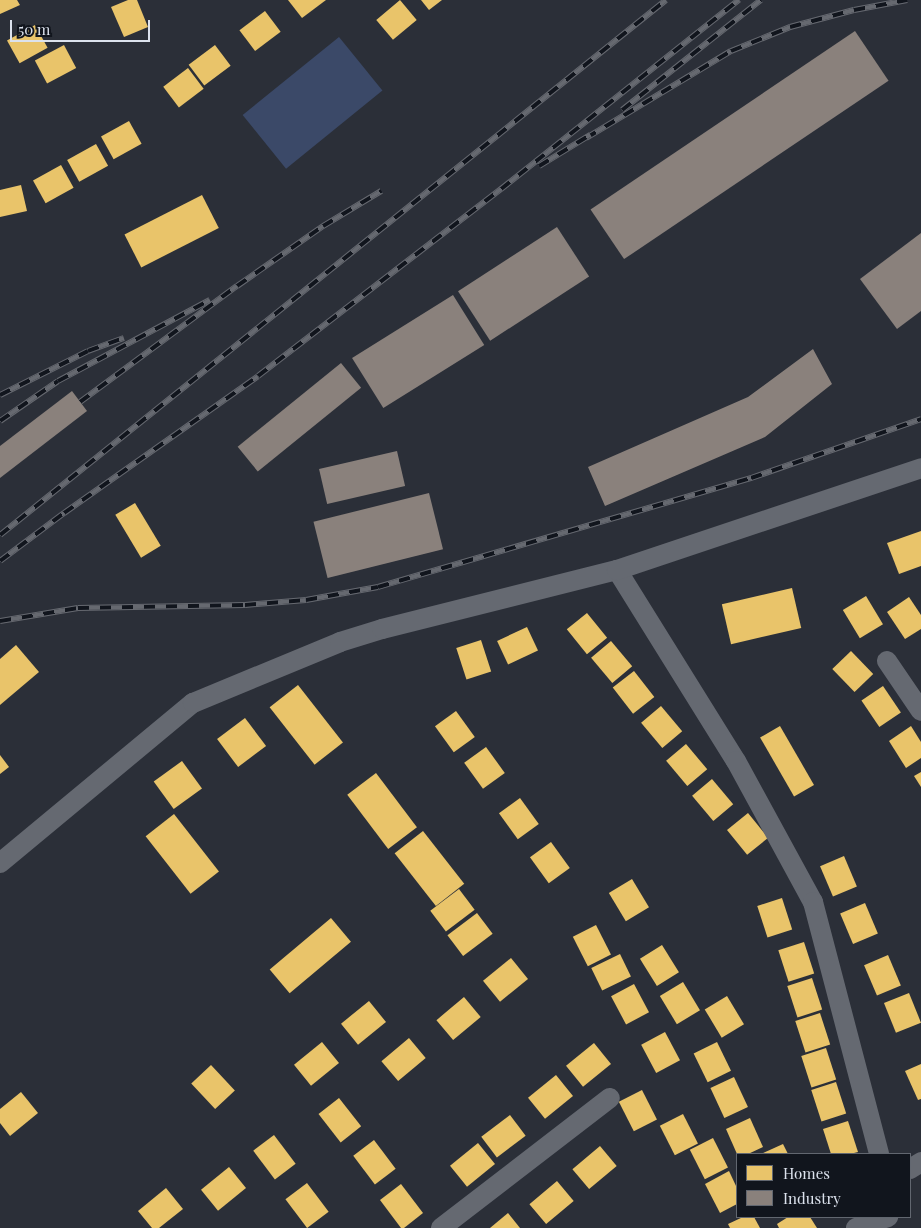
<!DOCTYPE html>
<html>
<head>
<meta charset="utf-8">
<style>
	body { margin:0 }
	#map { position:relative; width:921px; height:1228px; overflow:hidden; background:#2b2f38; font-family:"Playfair Display",serif }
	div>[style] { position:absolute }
	.green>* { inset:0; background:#3b4968; transform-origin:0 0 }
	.homes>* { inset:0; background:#e9c46a; transform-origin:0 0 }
	.industry>* { inset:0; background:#8a817c; transform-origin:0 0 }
	.street>* { height:20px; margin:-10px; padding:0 10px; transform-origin:10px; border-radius:10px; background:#656971 }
	.rail>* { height:5.5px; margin-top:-2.75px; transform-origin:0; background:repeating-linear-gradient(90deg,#11151d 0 11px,#666970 0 22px); box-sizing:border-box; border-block:1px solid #666970 }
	span { translate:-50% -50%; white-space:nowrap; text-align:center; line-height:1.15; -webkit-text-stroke:5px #11151d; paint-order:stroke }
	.legend { position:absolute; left:736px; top:1153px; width:175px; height:65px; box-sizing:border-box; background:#11151d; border:1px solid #626770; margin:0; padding:6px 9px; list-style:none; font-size:15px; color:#dce2ed }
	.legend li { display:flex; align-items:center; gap:10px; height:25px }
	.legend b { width:25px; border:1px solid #626770 }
	.scale { position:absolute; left:10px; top:20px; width:140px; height:22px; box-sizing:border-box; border:2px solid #dce2ed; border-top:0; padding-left:6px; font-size:15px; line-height:18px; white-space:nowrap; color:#dce2ed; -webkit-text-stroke:4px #11151d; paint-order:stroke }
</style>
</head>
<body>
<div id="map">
	<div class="green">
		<i style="left:339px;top:37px;width:69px;height:124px;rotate:51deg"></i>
	</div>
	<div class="homes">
		<i style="clip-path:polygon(0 0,17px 0,20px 5px,0 14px)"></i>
		<i style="clip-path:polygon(128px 0,137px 0,148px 27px,124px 37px,111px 7px)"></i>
		<i style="clip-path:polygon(288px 0,326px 0,302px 18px)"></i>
		<i style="left:400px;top:0;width:26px;height:31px;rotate:50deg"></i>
		<i style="clip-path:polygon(421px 0,442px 0,429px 10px)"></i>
		<i style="left:265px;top:11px;width:26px;height:32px;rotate:53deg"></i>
		<i style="left:35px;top:25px;width:26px;height:32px;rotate:61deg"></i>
		<i style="left:64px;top:45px;width:26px;height:33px;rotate:62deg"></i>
		<i style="left:215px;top:45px;width:26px;height:33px;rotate:53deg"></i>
		<i style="left:188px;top:68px;width:26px;height:31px;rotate:53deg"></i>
		<i style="left:129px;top:121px;width:26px;height:32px;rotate:61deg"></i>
		<i style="left:96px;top:144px;width:25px;height:33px;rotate:61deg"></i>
		<i style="left:61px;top:165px;width:26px;height:32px;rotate:61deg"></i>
		<i style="clip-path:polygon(21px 185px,27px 211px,0 217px,0 190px)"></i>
		<i style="left:202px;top:195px;width:37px;height:87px;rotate:63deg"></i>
		<i style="left:135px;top:503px;width:50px;height:23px;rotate:59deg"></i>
		<i style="clip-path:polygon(921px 531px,921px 566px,899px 574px,887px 543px)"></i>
		<i style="left:792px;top:588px;width:41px;height:72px;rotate:77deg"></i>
		<i style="left:866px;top:596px;width:33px;height:27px;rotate:59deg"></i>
		<i style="clip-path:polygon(909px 597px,921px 615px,921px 629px,905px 639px,887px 612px)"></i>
		<i style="left:587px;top:613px;width:32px;height:26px;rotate:51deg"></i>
		<i style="left:527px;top:627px;width:26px;height:33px;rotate:65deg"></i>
		<i style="left:481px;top:640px;width:33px;height:26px;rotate:72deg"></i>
		<i style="left:611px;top:641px;width:33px;height:26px;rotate:50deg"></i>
		<i style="clip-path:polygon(16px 645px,39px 672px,0 705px,0 659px)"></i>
		<i style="left:851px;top:651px;width:32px;height:26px;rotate:46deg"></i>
		<i style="left:634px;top:671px;width:33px;height:27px;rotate:52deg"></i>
		<i style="left:298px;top:685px;width:73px;height:36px;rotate:52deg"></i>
		<i style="left:883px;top:686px;width:32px;height:26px;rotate:56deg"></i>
		<i style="left:661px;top:706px;width:33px;height:26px;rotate:50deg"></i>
		<i style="left:456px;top:711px;width:32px;height:26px;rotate:54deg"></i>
		<i style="left:245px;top:718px;width:35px;height:35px;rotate:53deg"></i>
		<i style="left:780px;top:726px;width:68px;height:23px;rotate:60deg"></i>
		<i style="clip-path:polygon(911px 726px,921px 742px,921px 758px,906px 768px,889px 741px)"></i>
		<i style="left:686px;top:744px;width:33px;height:26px;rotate:50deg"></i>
		<i style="left:486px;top:747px;width:32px;height:27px;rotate:54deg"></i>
		<i style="clip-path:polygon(0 755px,9px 767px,0 774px)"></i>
		<i style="left:182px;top:761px;width:34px;height:35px;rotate:54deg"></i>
		<i style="clip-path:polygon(921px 772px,921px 787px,914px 776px)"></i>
		<i style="left:376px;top:773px;width:68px;height:36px;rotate:53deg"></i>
		<i style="left:712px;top:779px;width:33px;height:26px;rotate:50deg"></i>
		<i style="left:520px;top:798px;width:32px;height:26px;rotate:54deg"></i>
		<i style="left:748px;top:813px;width:32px;height:27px;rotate:51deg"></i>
		<i style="left:174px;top:814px;width:73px;height:36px;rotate:52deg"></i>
		<i style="left:423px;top:831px;width:67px;height:36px;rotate:52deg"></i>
		<i style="left:551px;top:842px;width:32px;height:26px;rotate:54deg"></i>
		<i style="left:844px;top:856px;width:33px;height:26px;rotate:67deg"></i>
		<i style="left:632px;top:879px;width:33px;height:27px;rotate:59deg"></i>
		<i style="left:459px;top:889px;width:26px;height:36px;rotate:53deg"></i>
		<i style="left:782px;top:898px;width:33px;height:26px;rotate:72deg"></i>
		<i style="left:865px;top:903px;width:33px;height:27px;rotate:67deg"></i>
		<i style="left:477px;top:913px;width:26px;height:37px;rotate:53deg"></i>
		<i style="left:331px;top:918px;width:31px;height:80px;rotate:50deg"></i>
		<i style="left:596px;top:925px;width:33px;height:26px;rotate:63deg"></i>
		<i style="left:804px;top:942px;width:33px;height:27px;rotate:72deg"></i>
		<i style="left:662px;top:945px;width:32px;height:26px;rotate:58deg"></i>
		<i style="left:620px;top:954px;width:25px;height:32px;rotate:64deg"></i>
		<i style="left:888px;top:955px;width:33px;height:26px;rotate:67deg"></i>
		<i style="left:511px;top:958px;width:27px;height:36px;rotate:51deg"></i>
		<i style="left:812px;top:978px;width:33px;height:26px;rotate:72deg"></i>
		<i style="left:683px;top:982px;width:33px;height:27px;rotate:59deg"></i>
		<i style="left:634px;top:984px;width:32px;height:26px;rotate:62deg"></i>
		<i style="left:909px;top:993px;width:32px;height:27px;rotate:68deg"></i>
		<i style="left:727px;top:996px;width:33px;height:26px;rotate:59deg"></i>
		<i style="left:464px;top:997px;width:26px;height:36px;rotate:50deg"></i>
		<i style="left:369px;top:1001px;width:27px;height:36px;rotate:51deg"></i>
		<i style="left:820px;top:1013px;width:33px;height:26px;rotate:72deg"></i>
		<i style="left:665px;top:1032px;width:32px;height:27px;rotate:62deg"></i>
		<i style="left:409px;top:1038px;width:26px;height:36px;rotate:50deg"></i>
		<i style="left:322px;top:1042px;width:27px;height:36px;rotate:51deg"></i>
		<i style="left:717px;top:1042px;width:32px;height:26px;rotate:64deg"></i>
		<i style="left:594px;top:1043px;width:27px;height:36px;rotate:51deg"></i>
		<i style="left:826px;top:1048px;width:33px;height:26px;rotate:72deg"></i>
		<i style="clip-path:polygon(921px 1064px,921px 1099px,918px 1100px,905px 1071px)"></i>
		<i style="left:211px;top:1065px;width:35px;height:27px;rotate:47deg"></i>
		<i style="left:556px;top:1075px;width:27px;height:36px;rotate:51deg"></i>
		<i style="left:734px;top:1077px;width:33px;height:26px;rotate:65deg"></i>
		<i style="left:836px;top:1082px;width:33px;height:26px;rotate:72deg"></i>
		<i style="left:642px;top:1090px;width:33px;height:26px;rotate:63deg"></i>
		<i style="clip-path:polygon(21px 1092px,38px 1113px,10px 1136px,0 1123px,0 1109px)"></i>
		<i style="left:339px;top:1098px;width:36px;height:26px;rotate:52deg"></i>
		<i style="left:683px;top:1114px;width:33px;height:26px;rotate:63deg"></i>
		<i style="left:510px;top:1115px;width:26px;height:36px;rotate:53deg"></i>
		<i style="clip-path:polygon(750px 1118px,763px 1147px,748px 1154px,737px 1154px,726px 1129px)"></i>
		<i style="clip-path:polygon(848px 1121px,858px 1152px,850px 1154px,831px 1154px,823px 1129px)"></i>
		<i style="left:274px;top:1135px;width:36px;height:26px;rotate:53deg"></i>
		<i style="left:713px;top:1138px;width:33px;height:26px;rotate:63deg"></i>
		<i style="left:374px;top:1140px;width:36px;height:26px;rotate:53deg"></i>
		<i style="left:478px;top:1143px;width:27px;height:36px;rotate:51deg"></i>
		<i style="clip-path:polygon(783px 1144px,788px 1154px,761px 1154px)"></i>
		<i style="left:600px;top:1146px;width:26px;height:36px;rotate:50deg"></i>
		<i style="left:229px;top:1167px;width:27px;height:36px;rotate:51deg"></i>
		<i style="clip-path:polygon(729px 1171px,737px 1188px,737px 1204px,720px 1213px,705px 1184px)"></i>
		<i style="left:557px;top:1181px;width:26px;height:36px;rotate:50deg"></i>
		<i style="left:307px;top:1183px;width:36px;height:27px;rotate:53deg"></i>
		<i style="clip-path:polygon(401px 1184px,423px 1213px,404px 1228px,401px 1228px,380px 1200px)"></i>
		<i style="clip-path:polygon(166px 1188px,183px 1209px,159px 1228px,152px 1228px,138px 1211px)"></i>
		<i style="clip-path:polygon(508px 1213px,520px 1228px,490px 1228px)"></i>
		<i style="clip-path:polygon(743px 1217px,754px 1217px,760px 1228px,730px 1228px,728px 1224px)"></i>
		<i style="clip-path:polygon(788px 1217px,810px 1217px,817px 1228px,779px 1228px,777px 1224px)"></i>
	</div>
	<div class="industry">
		<i style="left:855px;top:31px;width:60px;height:319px;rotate:56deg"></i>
		<i style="left:557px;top:227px;width:59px;height:118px;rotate:57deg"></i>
		<i style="clip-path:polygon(921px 233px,921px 311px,897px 329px,860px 279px)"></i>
		<i style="left:453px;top:295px;width:59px;height:119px;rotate:58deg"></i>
		<i style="clip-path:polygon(813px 349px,832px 384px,765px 437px,605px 506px,588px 467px,748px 397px)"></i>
		<i style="left:341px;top:363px;width:32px;height:133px;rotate:51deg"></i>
		<i style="clip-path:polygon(72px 391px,87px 411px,0 478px,0 446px)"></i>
		<i style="left:397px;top:451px;width:36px;height:80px;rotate:77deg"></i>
		<i style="left:429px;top:493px;width:58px;height:119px;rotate:76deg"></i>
	</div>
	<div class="street">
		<i style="left:617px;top:570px;width:225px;rotate:58.1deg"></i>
		<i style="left:736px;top:761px;width:161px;rotate:61.4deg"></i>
		<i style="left:813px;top:902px;width:260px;rotate:75.3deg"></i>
		<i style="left:887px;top:661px;width:60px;rotate:55.8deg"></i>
		<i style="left:0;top:863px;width:251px;rotate:-39.7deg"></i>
		<i style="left:193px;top:703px;width:159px;rotate:-22.5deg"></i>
		<i style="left:340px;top:642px;width:44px;rotate:-17.2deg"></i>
		<i style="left:382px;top:629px;width:242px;rotate:-14.1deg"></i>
		<i style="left:617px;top:570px;width:321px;rotate:-18.5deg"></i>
		<i style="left:910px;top:1169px;width:13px;rotate:-32deg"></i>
		<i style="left:441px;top:1228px;width:213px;rotate:-37.6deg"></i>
		<i style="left:856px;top:1228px;width:34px;rotate:-19deg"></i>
	</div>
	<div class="rail">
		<i style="left:622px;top:110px;width:177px;rotate:-38.4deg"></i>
		<i style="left:586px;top:138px;width:169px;rotate:-31deg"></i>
		<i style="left:731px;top:51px;width:64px;rotate:-22.1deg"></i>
		<i style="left:790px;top:27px;width:66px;rotate:-14.9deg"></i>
		<i style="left:854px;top:10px;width:54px;rotate:-10.7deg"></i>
		<i style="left:539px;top:166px;width:60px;rotate:-31.3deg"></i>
		<i style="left:0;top:395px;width:98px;rotate:-26.6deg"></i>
		<i style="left:88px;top:351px;width:38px;rotate:-20deg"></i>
		<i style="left:80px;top:402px;width:195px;rotate:-36.5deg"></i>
		<i style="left:237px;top:286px;width:105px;rotate:-34.9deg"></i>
		<i style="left:323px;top:226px;width:68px;rotate:-31.1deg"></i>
		<i style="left:0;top:421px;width:70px;rotate:-34.6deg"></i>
		<i style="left:58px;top:381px;width:172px;rotate:-28.1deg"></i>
		<i style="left:0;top:535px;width:854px;rotate:-38.78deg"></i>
		<i style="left:0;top:561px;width:80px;rotate:-36.9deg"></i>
		<i style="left:64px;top:513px;width:237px;rotate:-35.2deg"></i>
		<i style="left:258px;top:376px;width:307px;rotate:-37.6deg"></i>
		<i style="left:501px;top:189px;width:304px;rotate:-38.5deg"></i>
		<i style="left:0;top:621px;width:79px;rotate:-9.5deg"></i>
		<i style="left:78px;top:608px;width:167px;rotate:-1deg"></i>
		<i style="left:245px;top:605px;width:61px;rotate:-4.7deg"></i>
		<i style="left:306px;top:600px;width:73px;rotate:-10.2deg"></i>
		<i style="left:378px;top:587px;width:389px;rotate:-16.3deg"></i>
		<i style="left:751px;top:478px;width:180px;rotate:-19.1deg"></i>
	</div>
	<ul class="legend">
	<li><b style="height:14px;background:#e9c46a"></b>Homes</li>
	<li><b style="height:14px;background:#8a817c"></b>Industry</li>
	</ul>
	<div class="scale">50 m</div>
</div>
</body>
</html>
